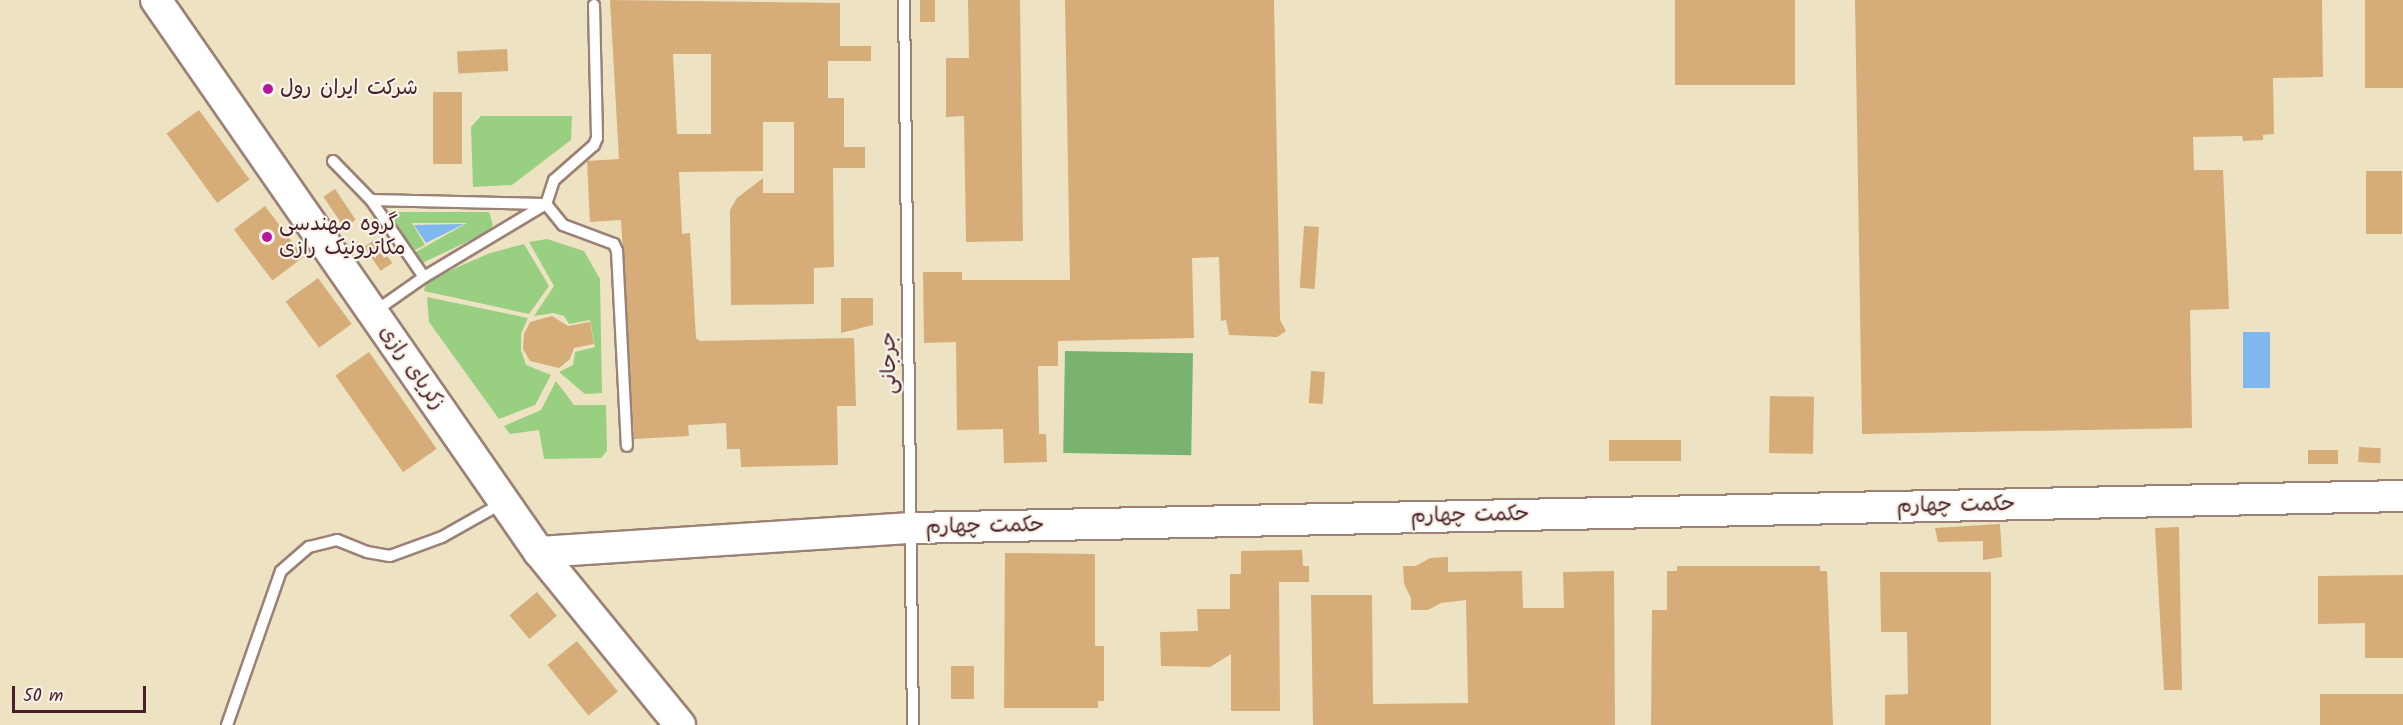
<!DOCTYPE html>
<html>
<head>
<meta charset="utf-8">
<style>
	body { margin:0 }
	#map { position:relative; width:2403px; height:725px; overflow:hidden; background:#ede3c3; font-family:Kalam,"Playpen Sans Arabic",sans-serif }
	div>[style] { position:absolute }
	.green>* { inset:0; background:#98cf81 }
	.forest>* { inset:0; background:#7ab26f; transform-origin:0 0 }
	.water>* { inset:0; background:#7eb8ef; transform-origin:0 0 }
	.building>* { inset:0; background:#d6ac78; transform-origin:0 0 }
	.roads { filter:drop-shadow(2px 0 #9c8177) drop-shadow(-2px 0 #9c8177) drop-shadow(0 2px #9c8177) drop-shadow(0 -2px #9c8177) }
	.lane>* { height:10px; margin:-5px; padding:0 5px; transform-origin:5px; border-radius:5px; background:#fff }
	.secondary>* { height:30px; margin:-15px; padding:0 15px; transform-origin:15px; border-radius:15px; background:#fff }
	.dots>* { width:16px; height:16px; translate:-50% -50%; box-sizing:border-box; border:3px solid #f7f3e8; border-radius:50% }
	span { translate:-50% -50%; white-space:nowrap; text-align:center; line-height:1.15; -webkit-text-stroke:4.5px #f7f3e8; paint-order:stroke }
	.poi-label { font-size:21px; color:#4a1f2b }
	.left { translate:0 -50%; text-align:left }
	.street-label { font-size:21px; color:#4a1f2b }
	.scale { position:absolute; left:12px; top:686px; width:134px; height:27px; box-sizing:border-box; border:3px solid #4a1f2b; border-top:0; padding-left:8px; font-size:18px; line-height:21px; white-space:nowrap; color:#4a1f2b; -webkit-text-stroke:4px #f7f3e8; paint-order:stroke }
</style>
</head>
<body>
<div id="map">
	<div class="green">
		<i style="clip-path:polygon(481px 116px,572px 116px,571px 140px,512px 185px,473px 187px,471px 127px)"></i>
		<i style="clip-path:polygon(395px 212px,489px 212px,493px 225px,488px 232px,420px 264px,414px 253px,467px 223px,412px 223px,425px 245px,411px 252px,390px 218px)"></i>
		<i style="clip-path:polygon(547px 239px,584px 251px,600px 279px,602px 393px,585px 394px,559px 372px,573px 365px,575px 352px,595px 347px,590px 320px,569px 324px,564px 316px,553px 313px,534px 316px,554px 286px,529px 242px)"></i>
		<i style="clip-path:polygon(524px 244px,549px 286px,529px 314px,424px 291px,426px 281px,490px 253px)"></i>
		<i style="clip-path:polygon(427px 297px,528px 318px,521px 334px,521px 350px,526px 365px,551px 375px,535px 405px,499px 419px,429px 322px)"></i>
		<i style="clip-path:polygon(556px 381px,574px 405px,606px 405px,607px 451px,601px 458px,544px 459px,539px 430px,510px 434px,504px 426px,541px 410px)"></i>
	</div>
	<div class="forest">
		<i style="left:1065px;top:351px;width:128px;height:102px;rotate:1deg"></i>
	</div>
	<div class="water">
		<i style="clip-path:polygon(464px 224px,426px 243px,414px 225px)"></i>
		<i style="left:2243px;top:332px;width:27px;height:56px"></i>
	</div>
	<div class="building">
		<i style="clip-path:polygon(evenodd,610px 0,840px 3px,840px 46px,871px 46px,871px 61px,828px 61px,828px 98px,844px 98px,844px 147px,865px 147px,865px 168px,833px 168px,834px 267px,814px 268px,814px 304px,731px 305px,730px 210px,737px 198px,763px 178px,763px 193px,794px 193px,794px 122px,763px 122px,763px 171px,679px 172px,682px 234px,690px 233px,696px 338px,700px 341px,854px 338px,856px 406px,837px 406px,838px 465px,741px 467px,740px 449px,727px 449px,726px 423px,688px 425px,689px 436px,634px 439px,621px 220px,590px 222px,587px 161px,619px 159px,610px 0,673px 54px,711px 54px,711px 134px,677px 134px,673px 54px)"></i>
		<i style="left:920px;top:0;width:15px;height:22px"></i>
		<i style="clip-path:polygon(968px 0,1020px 0,1023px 241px,966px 242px,964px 116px,946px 117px,946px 58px,969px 58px)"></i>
		<i style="clip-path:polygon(1065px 0,1274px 0,1280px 320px,1286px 331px,1277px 337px,1229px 335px,1226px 320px,1221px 321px,1219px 257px,1192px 258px,1194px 338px,1058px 341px,1058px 366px,1038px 366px,1039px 434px,1046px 434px,1047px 462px,1004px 463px,1003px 429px,957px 430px,956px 342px,924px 343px,923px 272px,962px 272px,962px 280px,1070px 280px)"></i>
		<i style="left:1675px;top:0;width:120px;height:85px"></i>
		<i style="clip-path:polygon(1855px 0,2322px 0,2323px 77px,2273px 78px,2274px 134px,2263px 135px,2263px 140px,2243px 141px,2242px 136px,2193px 137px,2194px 170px,2223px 170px,2229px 309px,2190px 310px,2192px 428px,1862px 434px)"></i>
		<i style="left:2365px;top:0;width:38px;height:88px"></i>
		<i style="left:507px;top:49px;width:22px;height:50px;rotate:87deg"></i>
		<i style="left:433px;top:92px;width:29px;height:72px"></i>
		<i style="left:199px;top:110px;width:86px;height:40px;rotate:54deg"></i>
		<i style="left:2366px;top:171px;width:36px;height:63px"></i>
		<i style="left:335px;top:189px;width:37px;height:14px;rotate:56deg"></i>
		<i style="left:265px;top:206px;width:64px;height:39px;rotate:53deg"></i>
		<i style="left:1304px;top:226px;width:15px;height:62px;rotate:4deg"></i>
		<i style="left:376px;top:239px;width:29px;height:14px;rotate:56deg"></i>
		<i style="left:318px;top:278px;width:57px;height:40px;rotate:54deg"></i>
		<i style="clip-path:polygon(841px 298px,873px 298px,873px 325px,841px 333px)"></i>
		<i style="clip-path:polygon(552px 316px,568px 326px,590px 322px,594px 344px,574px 348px,570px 359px,559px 368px,530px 361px,523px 349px,524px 334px,530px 322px)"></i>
		<i style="left:369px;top:352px;width:118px;height:41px;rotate:55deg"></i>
		<i style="left:1311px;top:371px;width:14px;height:32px;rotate:4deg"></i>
		<i style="left:1770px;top:396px;width:44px;height:57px;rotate:1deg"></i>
		<i style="left:1681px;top:440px;width:21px;height:72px;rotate:90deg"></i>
		<i style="left:2359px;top:447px;width:22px;height:15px;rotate:3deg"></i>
		<i style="left:2308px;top:450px;width:30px;height:14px"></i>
		<i style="clip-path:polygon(2000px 524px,2002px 557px,1983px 560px,1983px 541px,1938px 542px,1935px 528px)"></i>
		<i style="clip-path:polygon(2179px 527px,2182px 690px,2164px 690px,2155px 528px)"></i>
		<i style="clip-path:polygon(1302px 550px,1303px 566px,1309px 566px,1309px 582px,1279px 582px,1280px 711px,1231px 711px,1231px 654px,1210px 667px,1161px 666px,1160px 632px,1198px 631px,1197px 609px,1230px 609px,1230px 574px,1241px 574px,1241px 551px)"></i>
		<i style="clip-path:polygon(1005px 553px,1095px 554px,1095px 646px,1104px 646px,1104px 701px,1098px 701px,1098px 708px,1004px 708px)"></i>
		<i style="clip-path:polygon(1448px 557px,1448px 572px,1522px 571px,1523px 608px,1564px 608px,1563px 572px,1614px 571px,1615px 725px,1313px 725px,1311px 595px,1372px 595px,1373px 704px,1468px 703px,1466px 600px,1441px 603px,1428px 610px,1411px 610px,1411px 598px,1404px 584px,1403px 566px,1416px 566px,1430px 558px)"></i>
		<i style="clip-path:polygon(1677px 566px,1820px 566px,1820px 571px,1827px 571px,1833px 725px,1651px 725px,1652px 610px,1667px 610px,1667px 571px,1677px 571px)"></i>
		<i style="clip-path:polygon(1880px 572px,1991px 572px,1991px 725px,1885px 725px,1885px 695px,1908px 694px,1907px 632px,1881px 632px)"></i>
		<i style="clip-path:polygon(2403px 575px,2403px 658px,2365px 658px,2365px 623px,2318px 624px,2318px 576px)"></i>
		<i style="left:537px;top:592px;width:31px;height:36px;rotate:50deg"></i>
		<i style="left:577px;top:641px;width:65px;height:38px;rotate:51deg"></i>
		<i style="left:951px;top:666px;width:23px;height:33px"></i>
		<i style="left:2320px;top:694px;width:83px;height:31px"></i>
	</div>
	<div class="roads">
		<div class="lane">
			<i style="left:904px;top:0;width:725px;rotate:89.29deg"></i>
			<i style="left:594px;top:5px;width:133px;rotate:88.7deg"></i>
			<i style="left:597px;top:138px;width:8px;rotate:113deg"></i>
			<i style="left:594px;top:145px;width:53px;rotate:138.8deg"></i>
			<i style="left:554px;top:180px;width:25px;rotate:108deg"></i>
			<i style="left:546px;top:204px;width:27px;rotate:51deg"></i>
			<i style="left:563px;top:225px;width:54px;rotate:20.4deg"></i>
			<i style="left:614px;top:244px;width:8px;rotate:67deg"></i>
			<i style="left:617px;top:251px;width:195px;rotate:87.1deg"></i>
			<i style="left:333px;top:161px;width:54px;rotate:45.7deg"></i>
			<i style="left:371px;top:200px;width:93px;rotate:55.5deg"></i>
			<i style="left:371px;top:200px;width:174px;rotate:1.3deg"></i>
			<i style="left:374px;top:312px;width:61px;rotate:-35deg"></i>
			<i style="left:424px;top:277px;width:142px;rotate:-30.9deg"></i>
			<i style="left:227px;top:725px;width:163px;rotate:-70.7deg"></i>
			<i style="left:281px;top:571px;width:37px;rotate:-41deg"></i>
			<i style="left:309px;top:547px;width:29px;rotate:-14deg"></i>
			<i style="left:337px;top:540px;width:32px;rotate:22deg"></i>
			<i style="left:367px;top:552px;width:23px;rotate:10deg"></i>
			<i style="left:390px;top:556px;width:55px;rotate:-20.1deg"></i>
			<i style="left:442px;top:537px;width:71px;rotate:-29.4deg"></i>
		</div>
		<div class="secondary">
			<i style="left:156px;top:0;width:672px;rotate:55.25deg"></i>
			<i style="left:539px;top:552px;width:223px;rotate:50.8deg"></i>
			<i style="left:539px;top:552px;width:374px;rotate:-3.7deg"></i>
			<i style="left:912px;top:528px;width:1491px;rotate:-1.23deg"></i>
		</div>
	</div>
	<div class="dots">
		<i style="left:268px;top:89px;background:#b5179e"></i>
		<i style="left:267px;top:237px;background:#b5179e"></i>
	</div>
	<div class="poi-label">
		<span class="left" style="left:280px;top:89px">شرکت ایران رول</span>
		<span class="left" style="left:279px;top:237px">گروه مهندسی<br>مکاترونیک رازی</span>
	</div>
	<div class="street-label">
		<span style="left:890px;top:363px;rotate:-91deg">جرجانی</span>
		<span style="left:411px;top:368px;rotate:55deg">زکریای رازی</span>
		<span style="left:1956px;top:506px;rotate:-1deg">حکمت چهارم</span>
		<span style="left:1470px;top:516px;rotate:-1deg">حکمت چهارم</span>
		<span style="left:985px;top:527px;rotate:-1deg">حکمت چهارم</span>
	</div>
	<div class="scale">50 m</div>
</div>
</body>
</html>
